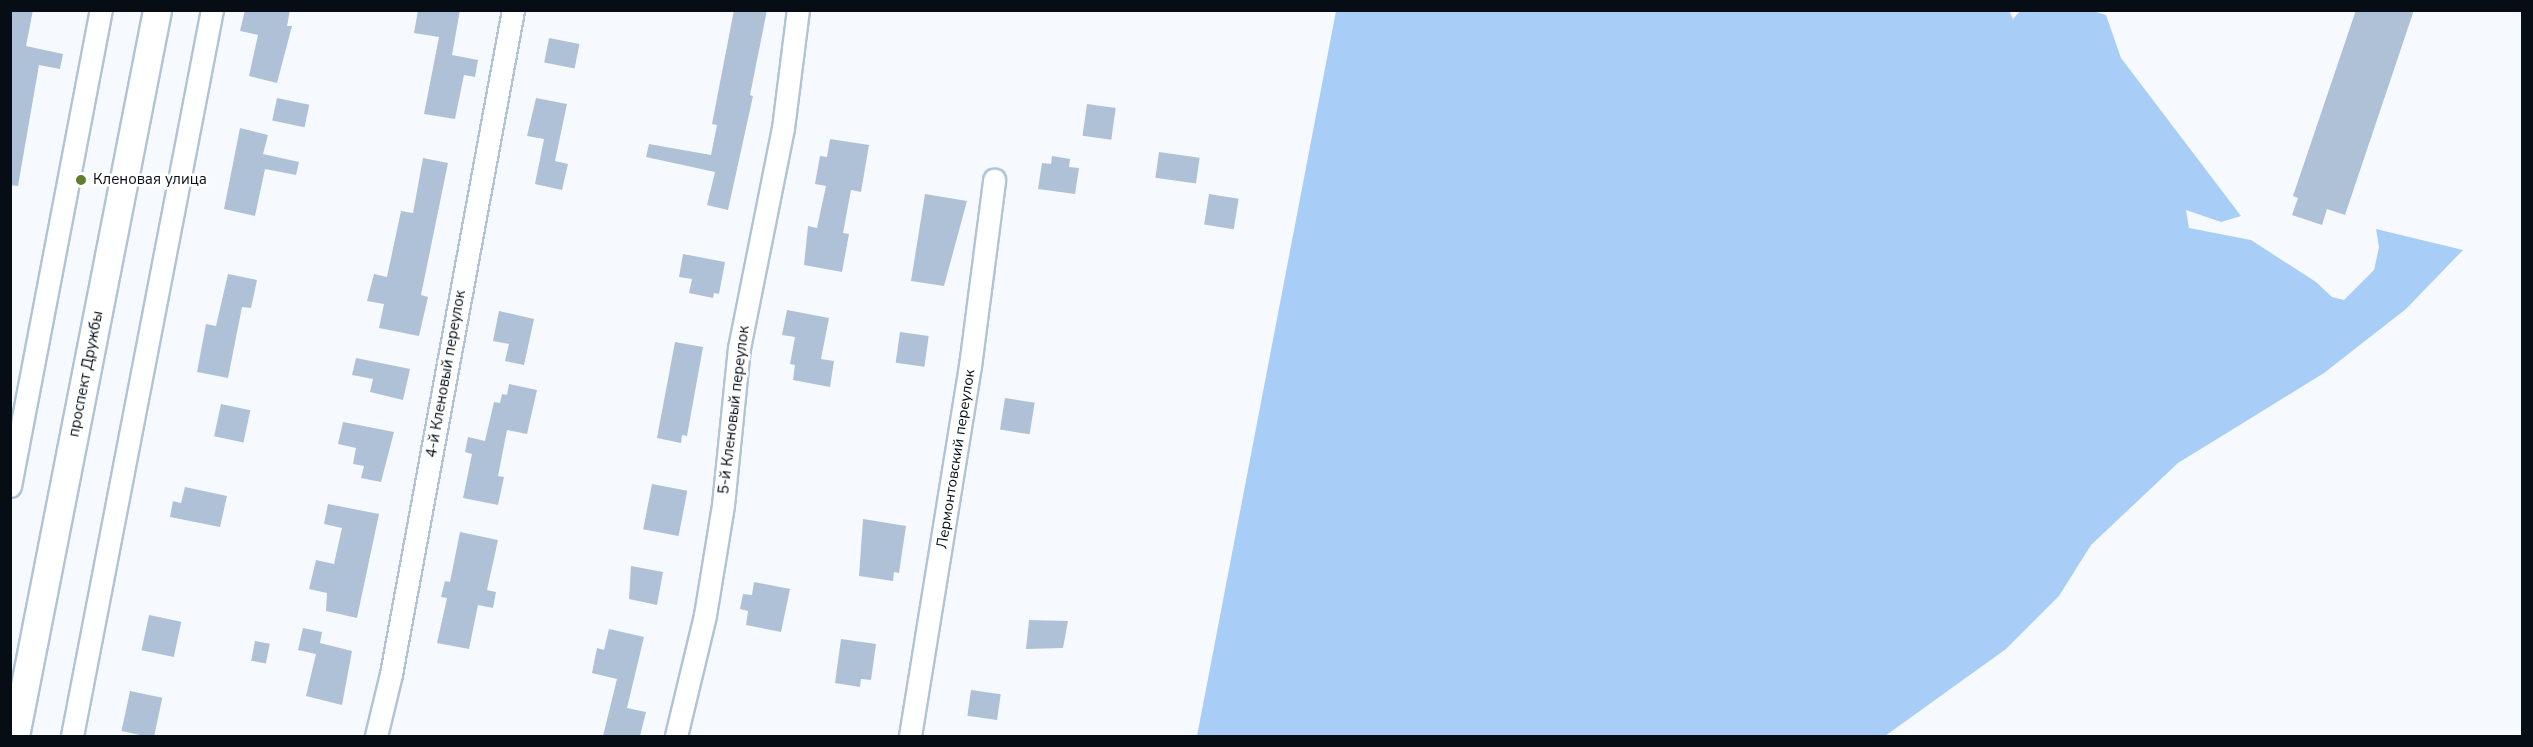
<!DOCTYPE html>
<html>
<head>
<meta charset="utf-8">
<style>
	body { margin:0 }
	#map { position:relative; width:2533px; height:747px; overflow:hidden; background:#f6faff; font-family:"Nunito Sans",sans-serif }
	div>[style] { position:absolute }
	.green>* { inset:0; background:#a8cef8 }
	.building>* { inset:0; background:#aec1d6; transform-origin:0 0 }
	.roads { filter:drop-shadow(2px 0 #b0c3d8) drop-shadow(-2px 0 #b0c3d8) drop-shadow(0 2px #b0c3d8) drop-shadow(0 -2px #b0c3d8) }
	.minor>* { height:21px; margin:-10.5px; padding:0 10.5px; transform-origin:10.5px; border-radius:10.5px; background:#fff }
	.major>* { height:27px; margin:-13.5px; padding:0 13.5px; transform-origin:13.5px; border-radius:13.5px; background:#fff }
	.dots>* { width:16px; height:16px; translate:-50% -50%; box-sizing:border-box; border:3px solid #fff; border-radius:50% }
	span { translate:-50% -50%; white-space:nowrap; text-align:center; line-height:1.15; -webkit-text-stroke:5px #fff; paint-order:stroke }
	.poi-label { font-size:15px; color:#070d14 }
	.left { translate:0 -50%; text-align:left }
	.street-label { font-size:15px; color:#070d14 }
	.frame { position:absolute; inset:0; border:12px solid #070d14; pointer-events:none }
</style>
</head>
<body>
<div id="map">
	<div class="green">
		<i style="clip-path:polygon(2009px 10px,2013px 19px,2021px 10px,2093px 11px,2106px 15px,2121px 58px,2241px 216px,2221px 222px,2186px 210px,2189px 228px,2251px 240px,2316px 282px,2332px 297px,2344px 300px,2374px 270px,2379px 247px,2376px 229px,2463px 250px,2406px 309px,2324px 373px,2178px 463px,2091px 545px,2059px 596px,2006px 649px,1885px 736px,1197px 736px,1336px 11px)"></i>
	</div>
	<div class="building">
		<i style="clip-path:polygon(10px 10px,33px 10px,26px 46px,63px 54px,60px 69px,39px 65px,18px 186px,10px 185px)"></i>
		<i style="clip-path:polygon(245px 10px,290px 10px,287px 26px,292px 26px,277px 83px,249px 76px,258px 35px,240px 31px)"></i>
		<i style="clip-path:polygon(418px 10px,460px 10px,452px 55px,478px 60px,475px 77px,464px 75px,455px 119px,424px 114px,439px 37px,414px 33px)"></i>
		<i style="clip-path:polygon(734px 10px,767px 10px,750px 95px,753px 96px,728px 210px,707px 205px,715px 172px,646px 157px,649px 144px,711px 155px,717px 125px,712px 124px)"></i>
		<i style="clip-path:polygon(2356px 10px,2414px 10px,2345px 215px,2327px 209px,2322px 225px,2292px 215px,2298px 198px,2293px 196px)"></i>
		<i style="left:549px;top:38px;width:31px;height:25px;rotate:11deg"></i>
		<i style="left:277px;top:98px;width:33px;height:23px;rotate:12deg"></i>
		<i style="clip-path:polygon(536px 98px,567px 104px,555px 161px,568px 164px,562px 190px,535px 184px,544px 139px,527px 136px)"></i>
		<i style="left:1087px;top:104px;width:29px;height:32px;rotate:8deg"></i>
		<i style="clip-path:polygon(240px 128px,268px 135px,263px 154px,299px 162px,296px 175px,265px 169px,255px 216px,224px 209px)"></i>
		<i style="clip-path:polygon(830px 139px,869px 145px,861px 192px,851px 190px,843px 233px,849px 234px,842px 272px,804px 265px,808px 226px,817px 228px,826px 186px,815px 184px,820px 156px,827px 157px)"></i>
		<i style="left:1159px;top:152px;width:41px;height:26px;rotate:8deg"></i>
		<i style="clip-path:polygon(1052px 156px,1070px 159px,1069px 167px,1079px 168px,1075px 194px,1038px 189px,1042px 163px,1051px 164px)"></i>
		<i style="clip-path:polygon(423px 158px,448px 163px,421px 295px,428px 297px,419px 336px,379px 328px,384px 304px,367px 301px,374px 274px,387px 277px,401px 211px,413px 213px)"></i>
		<i style="clip-path:polygon(925px 194px,967px 201px,944px 286px,911px 281px)"></i>
		<i style="left:1209px;top:194px;width:30px;height:31px;rotate:9deg"></i>
		<i style="clip-path:polygon(683px 254px,725px 262px,719px 294px,714px 293px,713px 298px,689px 293px,692px 279px,679px 277px)"></i>
		<i style="clip-path:polygon(228px 274px,257px 280px,251px 308px,242px 307px,228px 378px,197px 372px,206px 324px,216px 326px)"></i>
		<i style="clip-path:polygon(787px 310px,829px 318px,821px 359px,834px 361px,830px 387px,793px 380px,795px 365px,790px 364px,795px 337px,782px 335px)"></i>
		<i style="clip-path:polygon(499px 311px,534px 319px,524px 365px,505px 361px,509px 344px,493px 341px)"></i>
		<i style="left:900px;top:332px;width:29px;height:31px;rotate:8deg"></i>
		<i style="clip-path:polygon(675px 342px,703px 347px,687px 436px,682px 435px,681px 443px,657px 438px)"></i>
		<i style="clip-path:polygon(356px 358px,410px 369px,403px 400px,370px 392px,373px 379px,352px 375px)"></i>
		<i style="clip-path:polygon(509px 384px,537px 390px,527px 434px,507px 430px,498px 476px,504px 477px,498px 505px,463px 498px,472px 454px,465px 452px,468px 437px,485px 441px,494px 402px,500px 403px,502px 394px,507px 395px)"></i>
		<i style="left:1005px;top:398px;width:30px;height:32px;rotate:9deg"></i>
		<i style="left:221px;top:404px;width:30px;height:33px;rotate:12deg"></i>
		<i style="clip-path:polygon(343px 422px,394px 432px,381px 482px,361px 478px,364px 466px,353px 464px,356px 448px,338px 444px)"></i>
		<i style="left:652px;top:484px;width:36px;height:46px;rotate:11deg"></i>
		<i style="clip-path:polygon(185px 487px,227px 496px,220px 527px,170px 517px,173px 501px,181px 503px)"></i>
		<i style="clip-path:polygon(328px 504px,379px 514px,357px 618px,326px 611px,327px 593px,309px 589px,316px 560px,334px 564px,342px 528px,324px 524px)"></i>
		<i style="clip-path:polygon(863px 519px,906px 526px,899px 573px,894px 572px,893px 581px,859px 576px)"></i>
		<i style="clip-path:polygon(460px 532px,498px 540px,487px 590px,496px 592px,493px 608px,478px 605px,469px 649px,437px 643px,447px 598px,441px 597px,445px 581px,450px 582px)"></i>
		<i style="clip-path:polygon(631px 566px,663px 572px,657px 605px,629px 599px)"></i>
		<i style="clip-path:polygon(754px 582px,790px 589px,781px 632px,746px 625px,748px 611px,740px 609px,743px 594px,752px 595px)"></i>
		<i style="left:149px;top:615px;width:33px;height:36px;rotate:12deg"></i>
		<i style="clip-path:polygon(1029px 620px,1068px 621px,1063px 648px,1026px 649px)"></i>
		<i style="clip-path:polygon(303px 628px,322px 632px,320px 643px,352px 651px,342px 705px,306px 696px,316px 654px,298px 650px)"></i>
		<i style="clip-path:polygon(609px 629px,644px 637px,627px 708px,646px 712px,640px 736px,603px 736px,617px 679px,592px 673px,597px 648px,604px 650px)"></i>
		<i style="clip-path:polygon(841px 639px,876px 644px,871px 680px,861px 679px,860px 687px,835px 683px)"></i>
		<i style="left:255px;top:641px;width:15px;height:20px;rotate:11deg"></i>
		<i style="left:971px;top:690px;width:30px;height:26px;rotate:8deg"></i>
		<i style="left:130px;top:691px;width:33px;height:41px;rotate:12deg"></i>
	</div>
	<div class="roads">
		<div class="minor">
			<i style="left:10px;top:486px;width:485px;rotate:-79.2deg"></i>
			<i style="left:72px;top:736px;width:739px;rotate:-79.09deg"></i>
			<i style="left:376px;top:736px;width:64px;rotate:-76.4deg"></i>
			<i style="left:391px;top:674px;width:675px;rotate:-79.59deg"></i>
			<i style="left:676px;top:736px;width:124px;rotate:-76.5deg"></i>
			<i style="left:705px;top:615px;width:111px;rotate:-80.7deg"></i>
			<i style="left:723px;top:505px;width:158px;rotate:-84.2deg"></i>
			<i style="left:739px;top:348px;width:224px;rotate:-78.7deg"></i>
			<i style="left:783px;top:128px;width:119px;rotate:-82.8deg"></i>
			<i style="left:910px;top:736px;width:375px;rotate:-80.8deg"></i>
			<i style="left:970px;top:366px;width:188px;rotate:-82.6deg"></i>
		</div>
		<div class="major">
			<i style="left:15px;top:736px;width:740px;rotate:-78.93deg"></i>
		</div>
	</div>
	<div class="dots">
		<i style="left:81px;top:180px;background:#607c31"></i>
	</div>
	<div class="poi-label">
		<span class="left" style="left:93px;top:180px">Кленовая улица</span>
	</div>
	<div class="street-label">
		<span style="left:86px;top:374px;rotate:-79deg">проспект Дружбы</span>
		<span style="left:446px;top:374px;rotate:-80deg">4-й Кленовый переулок</span>
		<span style="left:734px;top:410px;rotate:-83deg">5-й Кленовый переулок</span>
		<span style="left:956px;top:459px;rotate:-81deg">Лермонтовский переулок</span>
	</div>
	<div class="frame"></div>
</div>
</body>
</html>
